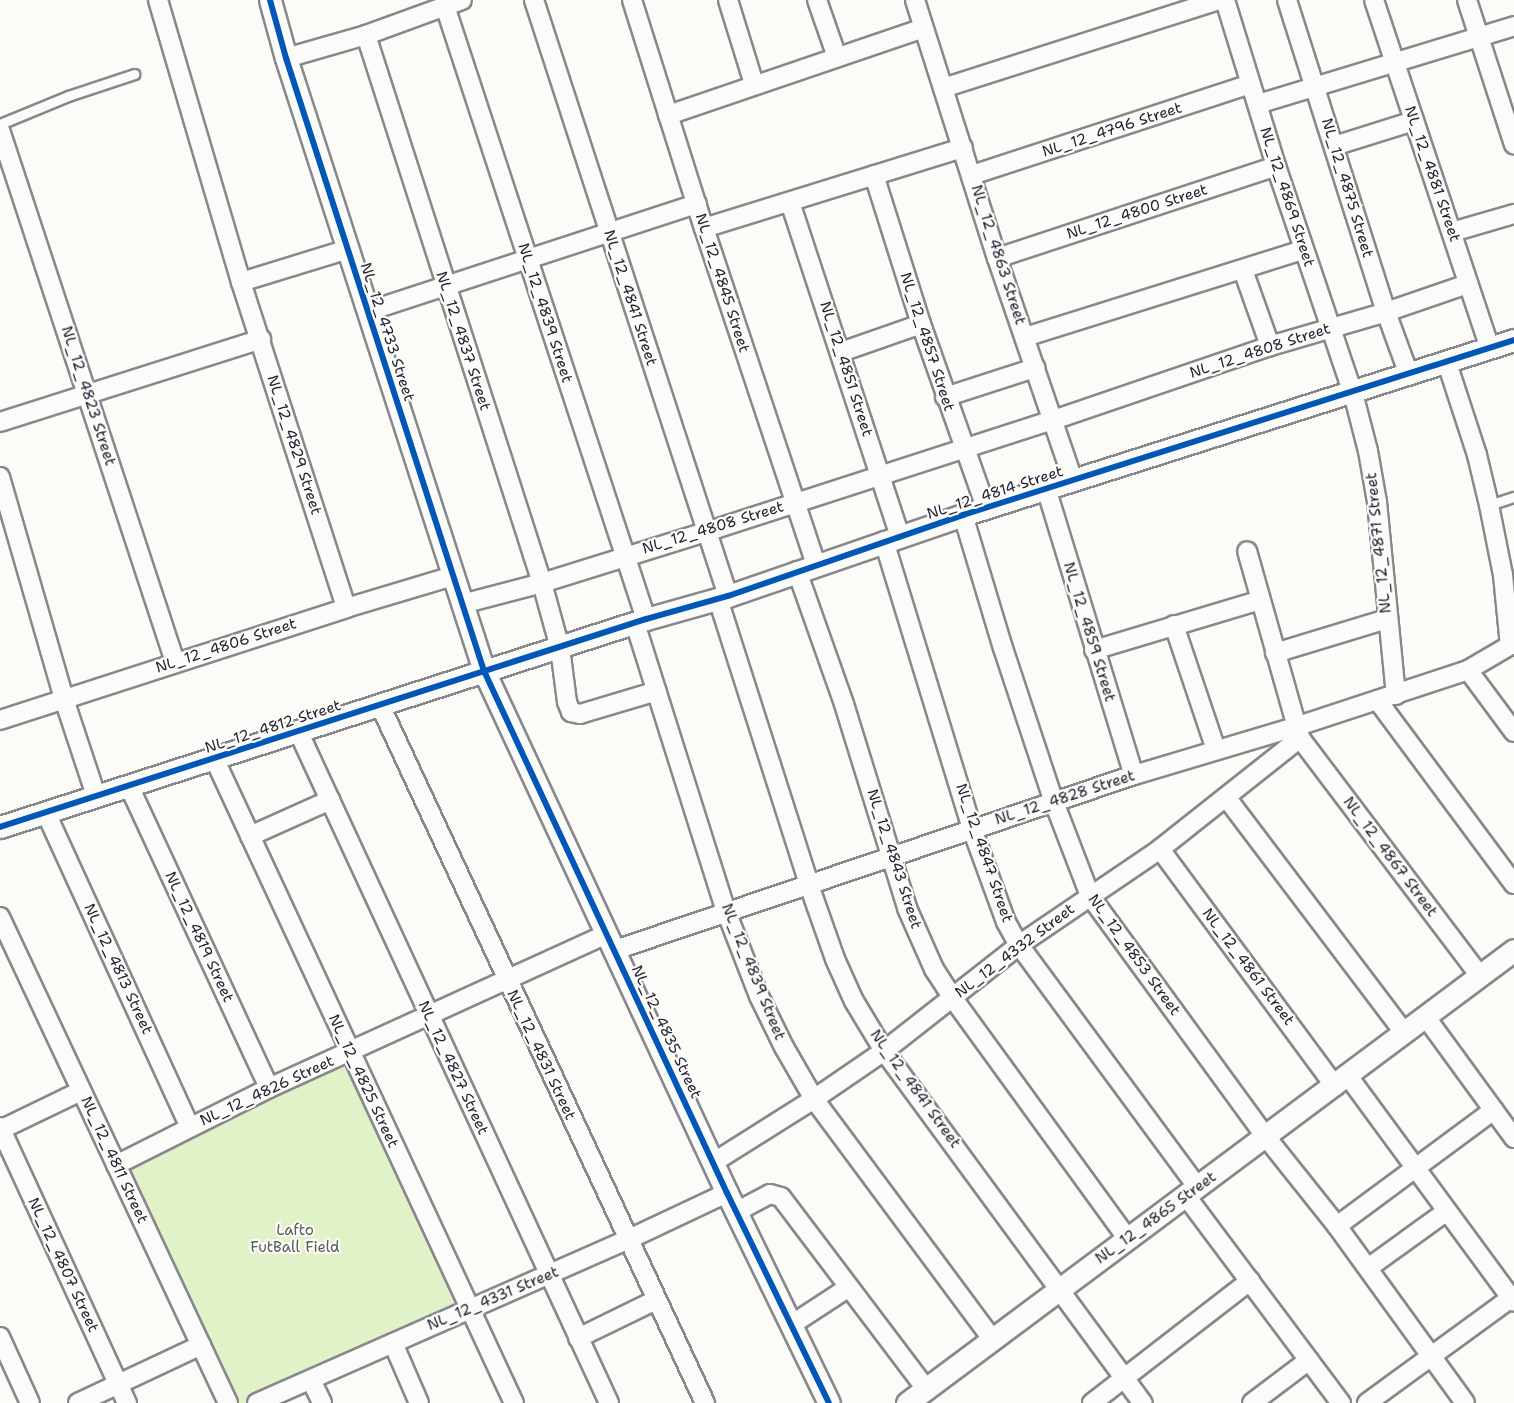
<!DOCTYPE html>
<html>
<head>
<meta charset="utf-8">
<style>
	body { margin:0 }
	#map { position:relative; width:1514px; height:1403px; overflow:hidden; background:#fcfbf8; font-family:"Shantell Sans",sans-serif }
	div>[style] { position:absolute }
	.green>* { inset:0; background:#e1f2c9 }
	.roads { filter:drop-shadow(2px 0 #88888c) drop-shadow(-2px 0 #88888c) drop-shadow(0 2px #88888c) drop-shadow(0 -2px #88888c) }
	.service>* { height:9px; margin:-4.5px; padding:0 4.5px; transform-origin:4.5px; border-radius:4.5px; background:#fbfbf9 }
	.minor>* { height:18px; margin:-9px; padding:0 9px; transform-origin:9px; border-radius:9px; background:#fbfbf9 }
	.tertiary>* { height:21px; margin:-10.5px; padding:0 10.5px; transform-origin:10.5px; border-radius:10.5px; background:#fbfbf9 }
	.cycleway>* { height:6px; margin:-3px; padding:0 3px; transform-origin:3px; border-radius:3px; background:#0057b8 }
	span { translate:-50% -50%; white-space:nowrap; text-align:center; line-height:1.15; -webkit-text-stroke:4.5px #fdfcf7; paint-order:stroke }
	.street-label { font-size:15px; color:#22223b }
	.park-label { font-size:15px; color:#555e5a }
</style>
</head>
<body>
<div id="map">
	<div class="green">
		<i style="clip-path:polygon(350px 1051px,472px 1307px,250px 1403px,228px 1403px,118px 1166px)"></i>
	</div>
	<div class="roads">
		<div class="service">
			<i style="left:0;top:124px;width:74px;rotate:-22.4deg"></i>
			<i style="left:68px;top:96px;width:70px;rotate:-18.4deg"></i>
			<i style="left:1489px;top:505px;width:26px;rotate:-18deg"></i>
		</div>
		<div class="minor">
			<i style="left:158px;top:0;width:294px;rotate:73.6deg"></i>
			<i style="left:241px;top:282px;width:342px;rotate:72.1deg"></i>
			<i style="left:534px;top:0;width:627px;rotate:71.97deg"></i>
			<i style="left:632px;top:0;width:239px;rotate:72.5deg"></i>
			<i style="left:704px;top:228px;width:354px;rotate:71.6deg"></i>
			<i style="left:728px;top:0;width:88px;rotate:72.8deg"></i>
			<i style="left:817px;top:0;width:60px;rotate:70.7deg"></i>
			<i style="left:915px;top:0;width:271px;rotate:72.4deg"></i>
			<i style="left:997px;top:258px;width:235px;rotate:71.1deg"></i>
			<i style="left:1225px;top:0;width:174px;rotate:72.9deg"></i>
			<i style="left:1276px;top:166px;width:240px;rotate:71.3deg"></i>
			<i style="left:1353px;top:393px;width:60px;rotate:75.5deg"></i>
			<i style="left:1368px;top:451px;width:52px;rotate:80deg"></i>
			<i style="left:1377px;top:502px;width:194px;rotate:84.4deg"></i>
			<i style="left:1287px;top:0;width:327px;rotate:72.4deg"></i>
			<i style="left:1386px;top:312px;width:67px;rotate:69.9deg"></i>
			<i style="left:1374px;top:0;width:368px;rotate:71.6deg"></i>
			<i style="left:1467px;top:0;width:152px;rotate:72deg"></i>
			<i style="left:445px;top:6px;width:645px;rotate:71.85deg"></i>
			<i style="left:366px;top:35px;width:576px;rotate:72.19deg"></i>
			<i style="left:542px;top:583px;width:67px;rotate:74.5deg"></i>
			<i style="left:560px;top:648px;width:54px;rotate:82.6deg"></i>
			<i style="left:567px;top:702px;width:11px;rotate:68deg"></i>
			<i style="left:571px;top:712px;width:9px;rotate:13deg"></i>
			<i style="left:580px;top:714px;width:80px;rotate:-16.6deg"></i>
			<i style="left:286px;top:58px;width:83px;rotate:-16deg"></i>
			<i style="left:366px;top:35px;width:102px;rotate:-20deg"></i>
			<i style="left:943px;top:88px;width:289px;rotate:-17.7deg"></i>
			<i style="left:1258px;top:104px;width:268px;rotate:-16.9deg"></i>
			<i style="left:668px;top:115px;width:269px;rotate:-18.8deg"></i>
			<i style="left:0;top:130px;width:560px;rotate:71.79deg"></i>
			<i style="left:1334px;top:146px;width:84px;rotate:-17.4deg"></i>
			<i style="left:874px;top:175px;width:156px;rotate:72.5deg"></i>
			<i style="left:921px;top:324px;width:195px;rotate:70.5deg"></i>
			<i style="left:972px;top:175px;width:293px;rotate:-18.1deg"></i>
			<i style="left:790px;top:202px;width:352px;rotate:71.8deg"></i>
			<i style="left:704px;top:228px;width:271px;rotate:-17.2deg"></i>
			<i style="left:1452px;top:232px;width:65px;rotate:-16.2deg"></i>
			<i style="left:997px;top:258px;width:294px;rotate:-18.2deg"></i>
			<i style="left:1243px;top:270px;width:81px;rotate:70.4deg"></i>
			<i style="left:241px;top:282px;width:112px;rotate:-17.1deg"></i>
			<i style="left:369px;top:311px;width:345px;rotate:-18.1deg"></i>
			<i style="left:1025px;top:337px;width:291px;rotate:-17.4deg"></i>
			<i style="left:841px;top:352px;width:85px;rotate:-19.3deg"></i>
			<i style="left:1447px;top:363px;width:97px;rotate:71.9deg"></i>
			<i style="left:1477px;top:455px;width:51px;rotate:76.5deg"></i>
			<i style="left:1489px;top:505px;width:71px;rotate:78.7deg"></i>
			<i style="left:1503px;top:575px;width:71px;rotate:84.4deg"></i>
			<i style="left:945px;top:397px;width:95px;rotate:-17.9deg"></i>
			<i style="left:0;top:422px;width:274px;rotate:-17.6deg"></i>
			<i style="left:0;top:477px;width:231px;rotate:73.9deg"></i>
			<i style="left:64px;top:699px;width:102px;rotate:71.7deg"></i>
			<i style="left:1046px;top:488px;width:300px;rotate:73deg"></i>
			<i style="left:963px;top:515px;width:139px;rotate:73.3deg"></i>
			<i style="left:1003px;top:648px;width:162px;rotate:71.7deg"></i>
			<i style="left:1054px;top:802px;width:101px;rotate:69deg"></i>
			<i style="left:1090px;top:896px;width:298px;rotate:53.9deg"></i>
			<i style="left:1266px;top:1137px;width:114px;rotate:51.4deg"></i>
			<i style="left:1337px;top:1226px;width:218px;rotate:54.1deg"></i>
			<i style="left:884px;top:541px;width:301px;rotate:73deg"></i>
			<i style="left:972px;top:829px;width:99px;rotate:69.9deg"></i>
			<i style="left:1006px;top:922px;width:26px;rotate:61deg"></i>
			<i style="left:1019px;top:945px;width:302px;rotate:53.6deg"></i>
			<i style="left:797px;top:571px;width:141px;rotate:70.5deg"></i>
			<i style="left:844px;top:704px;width:214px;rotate:72.8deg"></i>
			<i style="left:907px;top:908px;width:67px;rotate:66.1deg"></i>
			<i style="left:934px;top:969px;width:33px;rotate:57deg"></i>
			<i style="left:952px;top:997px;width:298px;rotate:54deg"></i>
			<i style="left:718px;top:599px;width:300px;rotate:72.3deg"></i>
			<i style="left:809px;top:885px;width:78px;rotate:70.6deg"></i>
			<i style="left:835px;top:959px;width:46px;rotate:65.7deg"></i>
			<i style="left:854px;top:1001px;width:58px;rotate:59deg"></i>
			<i style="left:884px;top:1051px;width:437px;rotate:53.7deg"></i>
			<i style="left:462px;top:604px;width:83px;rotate:-14.7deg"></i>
			<i style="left:542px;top:583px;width:172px;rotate:-17.3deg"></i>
			<i style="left:706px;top:532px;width:365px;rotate:-17.9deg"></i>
			<i style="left:1053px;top:420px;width:229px;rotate:-18.8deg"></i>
			<i style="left:1270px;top:346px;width:121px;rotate:-16.3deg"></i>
			<i style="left:1386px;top:312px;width:87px;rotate:-18.9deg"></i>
			<i style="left:635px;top:623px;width:302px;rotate:72.5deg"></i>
			<i style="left:726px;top:911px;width:91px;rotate:68.8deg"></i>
			<i style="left:759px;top:996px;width:57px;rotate:63.9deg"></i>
			<i style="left:784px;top:1047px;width:60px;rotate:60deg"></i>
			<i style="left:814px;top:1099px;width:299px;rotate:53.4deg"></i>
			<i style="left:1174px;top:625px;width:132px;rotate:71.4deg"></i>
			<i style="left:1094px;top:650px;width:174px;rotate:-16.7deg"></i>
			<i style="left:1275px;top:653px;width:117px;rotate:-16.9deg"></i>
			<i style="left:1468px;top:670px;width:77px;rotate:53.4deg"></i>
			<i style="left:1378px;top:701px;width:228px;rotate:53.4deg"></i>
			<i style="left:380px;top:705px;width:770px;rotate:65.03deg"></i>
			<i style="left:0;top:720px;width:364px;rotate:-17.9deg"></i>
			<i style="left:346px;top:608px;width:112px;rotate:-16.7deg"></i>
			<i style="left:299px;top:733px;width:738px;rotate:65.17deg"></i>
			<i style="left:1300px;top:738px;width:298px;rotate:52.9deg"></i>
			<i style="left:214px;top:758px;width:711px;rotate:65.06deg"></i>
			<i style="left:129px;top:786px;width:333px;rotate:65.1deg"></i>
			<i style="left:1226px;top:797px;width:295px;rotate:52.9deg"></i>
			<i style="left:46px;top:813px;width:344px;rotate:65.4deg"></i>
			<i style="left:250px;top:836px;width:88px;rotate:-24.2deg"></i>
			<i style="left:1160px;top:849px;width:295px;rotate:53.6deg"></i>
			<i style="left:0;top:917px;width:537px;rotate:64.87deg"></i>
			<i style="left:615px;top:950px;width:548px;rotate:-18.63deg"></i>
			<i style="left:1134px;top:775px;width:168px;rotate:-16.6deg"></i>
			<i style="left:1295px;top:727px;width:182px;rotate:-18.2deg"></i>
			<i style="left:1468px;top:670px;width:53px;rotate:-30.4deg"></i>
			<i style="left:1425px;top:1016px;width:151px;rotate:53.9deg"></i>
			<i style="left:1348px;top:1076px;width:280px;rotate:53.7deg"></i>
			<i style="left:0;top:1127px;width:304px;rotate:65.3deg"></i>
			<i style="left:0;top:1130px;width:90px;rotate:-25.7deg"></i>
			<i style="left:714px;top:1162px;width:118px;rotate:-32.2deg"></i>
			<i style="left:814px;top:1099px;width:85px;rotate:-34.4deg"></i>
			<i style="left:884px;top:1051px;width:172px;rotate:-38.1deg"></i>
			<i style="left:1019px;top:945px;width:171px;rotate:-34.2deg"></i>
			<i style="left:1160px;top:849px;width:179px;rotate:-38.4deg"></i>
			<i style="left:1300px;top:738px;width:194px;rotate:-105.8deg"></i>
			<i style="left:116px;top:1165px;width:171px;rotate:-26.7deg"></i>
			<i style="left:269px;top:1088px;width:371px;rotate:-24.5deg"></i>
			<i style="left:1186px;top:1196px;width:259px;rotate:53.2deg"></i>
			<i style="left:736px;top:1212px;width:38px;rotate:-28deg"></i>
			<i style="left:770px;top:1194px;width:11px;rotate:15deg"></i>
			<i style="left:781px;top:1197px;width:241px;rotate:52.9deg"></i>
			<i style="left:1337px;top:1226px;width:195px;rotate:-36.5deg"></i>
			<i style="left:1368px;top:1268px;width:97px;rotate:-35.8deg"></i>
			<i style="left:791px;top:1325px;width:69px;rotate:-33.2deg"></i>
			<i style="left:0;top:1337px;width:72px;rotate:65.6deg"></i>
			<i style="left:578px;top:1338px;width:87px;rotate:-26deg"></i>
			<i style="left:393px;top:1343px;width:65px;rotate:66.6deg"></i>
			<i style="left:311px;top:1380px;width:25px;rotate:64deg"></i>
			<i style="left:78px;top:1403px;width:136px;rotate:-25.2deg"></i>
			<i style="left:257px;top:1403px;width:404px;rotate:-23.8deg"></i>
			<i style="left:627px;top:1240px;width:110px;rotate:-25.2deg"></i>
			<i style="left:1092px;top:1403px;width:200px;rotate:-37.7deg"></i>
			<i style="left:1252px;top:1403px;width:71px;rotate:-37deg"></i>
			<i style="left:1367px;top:1403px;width:182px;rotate:-36.1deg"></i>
		</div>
		<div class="tertiary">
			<i style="left:270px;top:0;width:60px;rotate:74.6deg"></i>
			<i style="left:286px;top:58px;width:644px;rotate:72.1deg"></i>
			<i style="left:484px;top:671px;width:576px;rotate:65.04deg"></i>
			<i style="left:727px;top:1193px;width:233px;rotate:64.1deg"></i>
			<i style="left:0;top:827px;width:679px;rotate:-17.85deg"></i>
			<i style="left:646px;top:619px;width:85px;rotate:-15.7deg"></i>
			<i style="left:728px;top:596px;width:249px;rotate:-19deg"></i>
			<i style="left:963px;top:515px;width:578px;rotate:-17.62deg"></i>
			<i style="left:907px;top:1403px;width:757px;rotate:-36.73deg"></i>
		</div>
	</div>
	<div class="cycleway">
		<i style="left:270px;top:0;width:60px;rotate:74.6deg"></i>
		<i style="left:286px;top:58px;width:644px;rotate:72.1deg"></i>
		<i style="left:484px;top:671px;width:576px;rotate:65.04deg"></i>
		<i style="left:727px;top:1193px;width:233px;rotate:64.1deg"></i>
		<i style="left:0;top:827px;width:679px;rotate:-17.85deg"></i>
		<i style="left:646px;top:619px;width:85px;rotate:-15.7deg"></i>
		<i style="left:728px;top:596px;width:249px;rotate:-19deg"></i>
		<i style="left:963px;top:515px;width:578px;rotate:-17.62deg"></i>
	</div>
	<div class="street-label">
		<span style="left:1112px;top:130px;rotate:-18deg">NL_12_4796 Street</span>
		<span style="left:1432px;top:174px;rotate:71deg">NL_12_4881 Street</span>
		<span style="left:1347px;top:188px;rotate:73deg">NL_12_4875 Street</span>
		<span style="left:1287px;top:197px;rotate:72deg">NL_12_4869 Street</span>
		<span style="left:1137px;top:212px;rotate:-18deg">NL_12_4800 Street</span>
		<span style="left:998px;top:255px;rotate:72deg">NL_12_4863 Street</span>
		<span style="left:722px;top:283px;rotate:72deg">NL_12_4845 Street</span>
		<span style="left:630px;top:298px;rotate:72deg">NL_12_4841 Street</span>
		<span style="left:545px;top:313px;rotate:72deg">NL_12_4839 Street</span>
		<span style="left:387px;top:332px;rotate:72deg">NL_12_4733 Street</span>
		<span style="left:463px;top:341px;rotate:72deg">NL_12_4837 Street</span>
		<span style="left:927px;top:342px;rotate:72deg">NL_12_4857 Street</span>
		<span style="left:1260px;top:351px;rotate:-18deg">NL_12_4808 Street</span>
		<span style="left:846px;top:369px;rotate:72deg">NL_12_4851 Street</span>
		<span style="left:88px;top:396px;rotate:72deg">NL_12_4823 Street</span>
		<span style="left:294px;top:445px;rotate:72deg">NL_12_4829 Street</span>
		<span style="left:995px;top:493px;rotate:-18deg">NL_12_4814 Street</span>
		<span style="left:713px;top:528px;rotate:-17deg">NL_12_4808 Street</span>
		<span style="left:1379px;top:543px;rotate:-96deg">NL_12_4871 Street</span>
		<span style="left:1089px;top:632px;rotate:73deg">NL_12_4859 Street</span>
		<span style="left:226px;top:646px;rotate:-18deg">NL_12_4806 Street</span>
		<span style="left:273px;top:727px;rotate:-18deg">NL_12_4812 Street</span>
		<span style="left:1065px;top:798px;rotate:-18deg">NL_12_4828 Street</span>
		<span style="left:984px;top:853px;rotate:71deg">NL_12_4847 Street</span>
		<span style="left:1390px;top:857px;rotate:53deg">NL_12_4867 Street</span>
		<span style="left:894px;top:859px;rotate:72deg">NL_12_4843 Street</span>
		<span style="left:199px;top:937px;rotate:65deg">NL_12_4819 Street</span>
		<span style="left:1015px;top:951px;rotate:-37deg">NL_12_4332 Street</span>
		<span style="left:1134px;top:955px;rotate:54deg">NL_12_4853 Street</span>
		<span style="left:1248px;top:967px;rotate:53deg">NL_12_4861 Street</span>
		<span style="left:118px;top:969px;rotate:65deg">NL_12_4813 Street</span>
		<span style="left:753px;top:972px;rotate:68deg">NL_12_4839 Street</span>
		<span style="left:666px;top:1032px;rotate:65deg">NL_12_4835 Street</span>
		<span style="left:541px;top:1055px;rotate:65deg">NL_12_4831 Street</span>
		<span style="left:453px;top:1068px;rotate:65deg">NL_12_4827 Street</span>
		<span style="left:363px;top:1081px;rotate:65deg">NL_12_4825 Street</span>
		<span style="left:915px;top:1089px;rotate:54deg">NL_12_4841 Street</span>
		<span style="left:267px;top:1091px;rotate:-25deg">NL_12_4826 Street</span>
		<span style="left:114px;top:1160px;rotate:65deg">NL_12_4811 Street</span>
		<span style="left:1156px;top:1218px;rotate:-36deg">NL_12_4865 Street</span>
		<span style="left:63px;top:1265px;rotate:65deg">NL_12_4807 Street</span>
		<span style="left:493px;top:1299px;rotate:-23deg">NL_12_4331 Street</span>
	</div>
	<div class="park-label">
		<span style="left:295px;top:1239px">Lafto<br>FutBall Field</span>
	</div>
</div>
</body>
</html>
